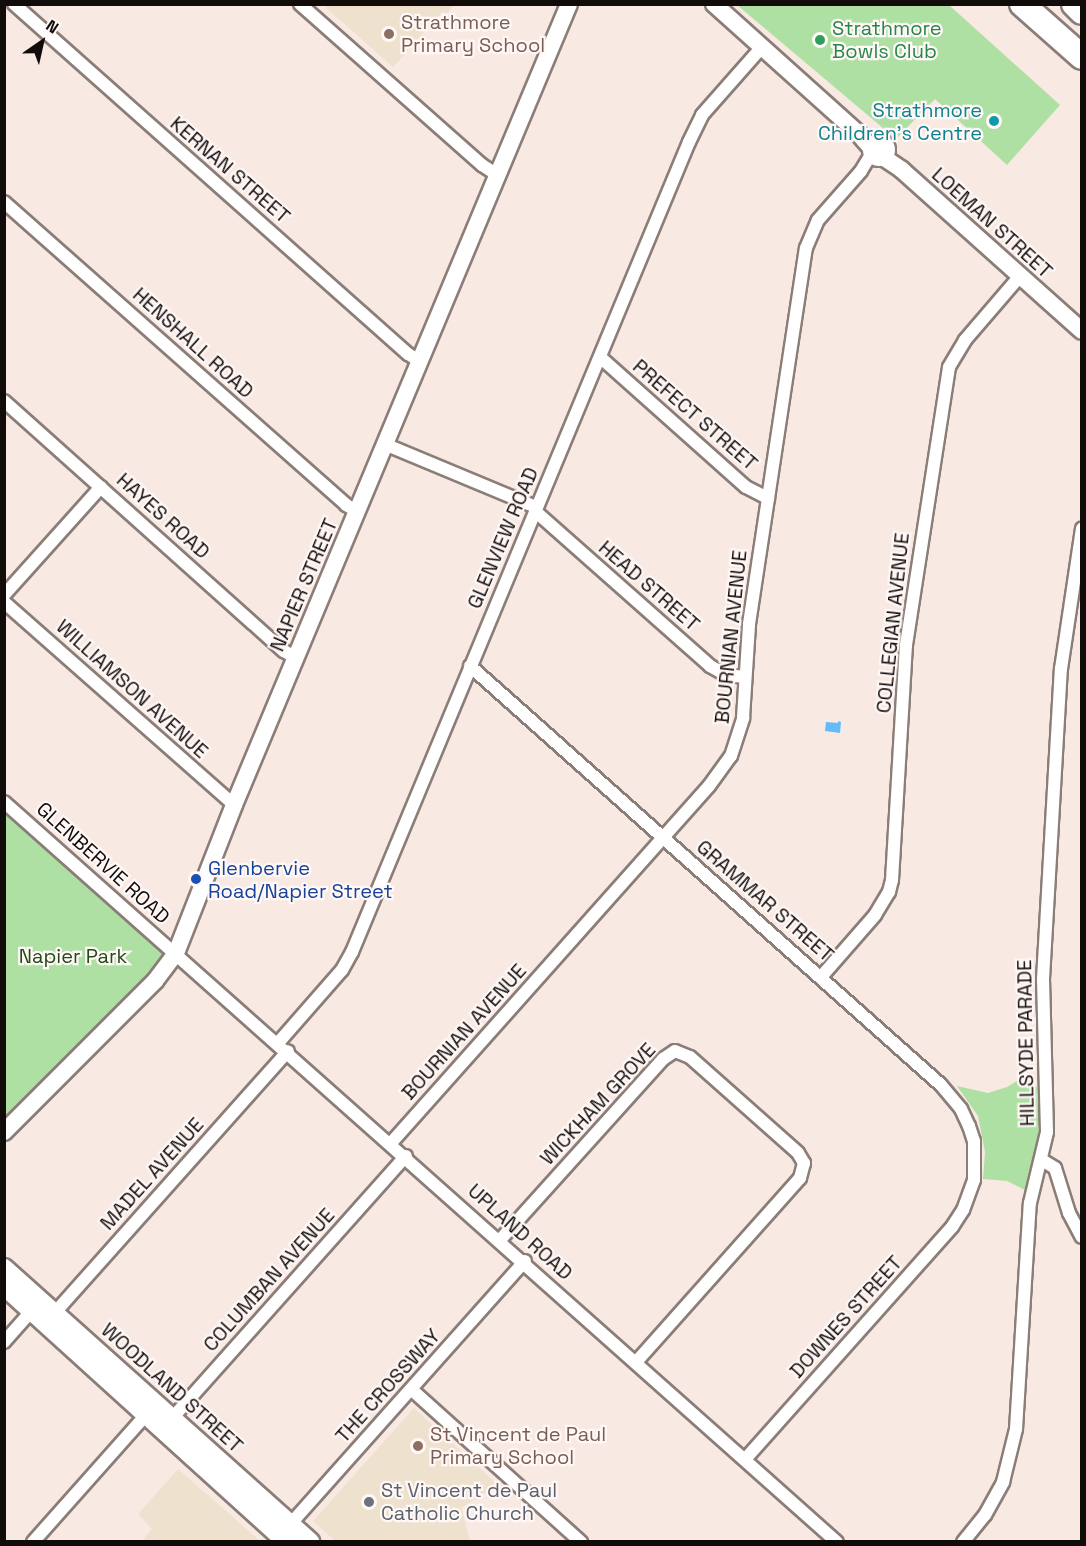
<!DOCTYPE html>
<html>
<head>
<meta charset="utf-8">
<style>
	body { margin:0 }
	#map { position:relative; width:1086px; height:1546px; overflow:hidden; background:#f8e9e3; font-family:"Space Grotesk",sans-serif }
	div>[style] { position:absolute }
	.education>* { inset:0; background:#eee1cd }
	.green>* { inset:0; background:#afe0a3 }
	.water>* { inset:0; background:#63bbf9 }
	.roads { filter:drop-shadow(2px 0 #8b7d77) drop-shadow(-2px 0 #8b7d77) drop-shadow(0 2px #8b7d77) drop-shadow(0 -2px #8b7d77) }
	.minor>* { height:12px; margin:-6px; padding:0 6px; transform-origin:6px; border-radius:6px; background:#fff }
	.tertiary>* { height:16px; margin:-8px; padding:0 8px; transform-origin:8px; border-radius:8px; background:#fff }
	.tertiary>.ring { margin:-8px; padding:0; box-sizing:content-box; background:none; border:16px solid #fff; border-radius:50% }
	.secondary>* { height:18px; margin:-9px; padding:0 9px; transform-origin:9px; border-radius:9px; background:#fff }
	.motorway>* { height:24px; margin:-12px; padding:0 12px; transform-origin:12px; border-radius:12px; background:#fff }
	.dots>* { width:16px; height:16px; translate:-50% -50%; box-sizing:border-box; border:3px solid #fff8f6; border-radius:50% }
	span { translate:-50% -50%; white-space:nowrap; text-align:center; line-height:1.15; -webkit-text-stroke:4.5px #fff8f6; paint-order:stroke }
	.education-label { font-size:20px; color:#785e54 }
	.left { translate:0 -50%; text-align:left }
	.leisure-label { font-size:20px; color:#27864d }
	.culture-label { font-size:20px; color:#0d838f }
	.right { translate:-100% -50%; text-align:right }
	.street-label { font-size:20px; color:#110c0a }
	.transit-label { font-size:20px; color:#164399 }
	.park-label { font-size:20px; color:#234b18 }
	.worship-label { font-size:20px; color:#5b616d }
	.frame { position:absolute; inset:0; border:6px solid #110c0a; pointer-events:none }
	.north { position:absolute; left:12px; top:12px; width:60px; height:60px; -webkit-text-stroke:4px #fff8f6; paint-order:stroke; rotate:34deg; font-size:16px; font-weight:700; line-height:24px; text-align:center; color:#110c0a }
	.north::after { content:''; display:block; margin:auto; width:21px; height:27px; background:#110c0a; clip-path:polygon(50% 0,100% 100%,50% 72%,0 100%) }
</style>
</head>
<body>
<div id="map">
	<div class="education">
		<i style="clip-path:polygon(323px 5px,454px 5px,446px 14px,443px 11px,393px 67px)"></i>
		<i style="clip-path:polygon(414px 1408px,498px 1485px,461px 1508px,470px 1541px,335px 1541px,313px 1521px)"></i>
		<i style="clip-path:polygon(178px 1469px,260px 1541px,142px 1541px,152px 1529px,138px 1514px)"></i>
	</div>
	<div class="green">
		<i style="clip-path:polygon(737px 5px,949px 5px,1060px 105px,1007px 165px,935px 99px,896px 139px)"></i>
		<i style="clip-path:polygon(5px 807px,176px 953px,5px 1119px)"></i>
		<i style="clip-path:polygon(1025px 1076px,1039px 1089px,1039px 1124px,1038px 1141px,1025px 1190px,1007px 1181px,983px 1179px,985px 1152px,978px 1116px,957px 1086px,988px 1093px,1007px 1087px)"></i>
	</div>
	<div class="water">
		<i style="clip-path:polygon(838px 721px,841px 722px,840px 733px,825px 731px,826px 722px,838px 723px)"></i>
	</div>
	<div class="roads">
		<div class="minor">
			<i style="left:14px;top:4px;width:527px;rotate:41.62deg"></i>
			<i style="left:408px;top:354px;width:15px;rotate:32deg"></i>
			<i style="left:300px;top:4px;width:243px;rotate:41.5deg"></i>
			<i style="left:482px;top:165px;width:20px;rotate:33deg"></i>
			<i style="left:4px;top:202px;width:457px;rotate:41.5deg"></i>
			<i style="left:346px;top:505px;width:13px;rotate:29deg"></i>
			<i style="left:600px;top:357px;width:195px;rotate:41.7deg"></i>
			<i style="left:746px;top:487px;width:25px;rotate:27deg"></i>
			<i style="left:4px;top:401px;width:375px;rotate:41.8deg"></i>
			<i style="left:284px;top:651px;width:14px;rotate:30deg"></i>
			<i style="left:387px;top:445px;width:161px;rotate:22.6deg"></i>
			<i style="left:535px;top:511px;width:234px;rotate:41.5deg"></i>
			<i style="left:710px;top:666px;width:18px;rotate:29deg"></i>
			<i style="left:726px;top:675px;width:19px;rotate:6deg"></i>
			<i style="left:4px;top:595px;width:145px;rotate:-48.1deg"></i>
			<i style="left:4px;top:602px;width:307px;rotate:41.4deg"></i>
			<i style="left:470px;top:666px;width:630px;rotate:41.66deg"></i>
			<i style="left:941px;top:1085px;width:31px;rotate:50deg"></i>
			<i style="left:961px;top:1109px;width:19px;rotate:65deg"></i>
			<i style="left:969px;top:1126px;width:16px;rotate:72deg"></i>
			<i style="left:974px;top:1141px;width:39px;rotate:90deg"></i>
			<i style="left:974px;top:1180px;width:32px;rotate:110deg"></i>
			<i style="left:963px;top:1210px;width:20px;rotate:123deg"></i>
			<i style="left:952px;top:1227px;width:311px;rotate:131.7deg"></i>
			<i style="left:4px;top:802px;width:1114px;rotate:41.62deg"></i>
			<i style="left:821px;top:977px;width:82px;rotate:-48.9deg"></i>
			<i style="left:875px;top:915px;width:27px;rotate:-59deg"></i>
			<i style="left:889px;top:892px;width:12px;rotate:-76deg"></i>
			<i style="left:892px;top:880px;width:235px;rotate:-86.6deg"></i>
			<i style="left:906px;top:645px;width:281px;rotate:-81.2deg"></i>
			<i style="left:949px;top:367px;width:31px;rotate:-59deg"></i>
			<i style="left:965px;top:340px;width:84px;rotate:-49.3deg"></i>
			<i style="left:278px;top:1043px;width:97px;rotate:-48.8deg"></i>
			<i style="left:342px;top:970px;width:21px;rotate:-61deg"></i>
			<i style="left:352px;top:952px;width:877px;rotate:-67.41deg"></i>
			<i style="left:689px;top:142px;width:30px;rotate:-64deg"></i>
			<i style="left:702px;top:115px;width:91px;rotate:-48.6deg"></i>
			<i style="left:391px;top:1143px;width:478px;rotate:-48.3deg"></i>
			<i style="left:709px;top:786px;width:37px;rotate:-54deg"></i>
			<i style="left:731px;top:756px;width:40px;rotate:-72deg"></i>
			<i style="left:743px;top:718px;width:94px;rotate:-86.3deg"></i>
			<i style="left:749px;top:624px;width:380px;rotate:-81.4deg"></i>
			<i style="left:806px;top:248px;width:30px;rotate:-67deg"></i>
			<i style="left:818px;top:220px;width:65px;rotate:-48.7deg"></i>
			<i style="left:861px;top:171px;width:21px;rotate:-59deg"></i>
			<i style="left:1042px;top:1160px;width:15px;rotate:32deg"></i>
			<i style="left:1055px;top:1168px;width:47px;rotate:72.7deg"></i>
			<i style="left:1069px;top:1213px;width:27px;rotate:62deg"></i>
			<i style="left:500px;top:1240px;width:244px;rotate:-48deg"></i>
			<i style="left:663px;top:1059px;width:14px;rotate:-34deg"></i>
			<i style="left:675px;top:1051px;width:16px;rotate:22deg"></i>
			<i style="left:690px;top:1057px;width:144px;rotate:41.6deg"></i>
			<i style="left:798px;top:1153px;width:12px;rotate:59deg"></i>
			<i style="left:804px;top:1163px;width:16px;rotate:105deg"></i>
			<i style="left:800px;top:1178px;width:246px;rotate:131.7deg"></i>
			<i style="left:51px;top:1317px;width:356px;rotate:-48.3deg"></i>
			<i style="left:4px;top:1342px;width:48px;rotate:-48.4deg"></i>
			<i style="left:411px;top:1389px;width:229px;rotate:42deg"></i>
			<i style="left:167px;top:1424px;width:359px;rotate:-48.3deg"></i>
			<i style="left:286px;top:1529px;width:359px;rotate:-48.3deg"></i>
			<i style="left:33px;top:1542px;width:178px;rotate:-48.4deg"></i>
			<i style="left:963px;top:1542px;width:35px;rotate:-51deg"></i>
			<i style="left:985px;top:1515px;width:38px;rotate:-61deg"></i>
			<i style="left:1003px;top:1482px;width:55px;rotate:-76.2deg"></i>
			<i style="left:1016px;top:1429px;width:226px;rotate:-86.5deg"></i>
			<i style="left:1030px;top:1203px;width:73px;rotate:-76.5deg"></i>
			<i style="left:1047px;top:1132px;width:153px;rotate:-91.5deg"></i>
			<i style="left:1043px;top:979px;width:311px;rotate:-86.7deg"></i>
			<i style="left:1061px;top:669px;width:142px;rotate:-81.5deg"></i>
		</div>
		<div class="tertiary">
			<i style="left:714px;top:4px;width:193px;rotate:41.9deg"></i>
			<i style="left:858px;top:133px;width:21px;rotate:49deg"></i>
			<i class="ring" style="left:871px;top:142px;width:0;height:0"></i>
			<i style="left:883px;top:157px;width:23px;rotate:34deg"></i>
			<i style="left:902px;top:170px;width:241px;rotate:41.8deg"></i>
			<i style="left:4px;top:1132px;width:214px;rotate:-45deg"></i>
			<i style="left:155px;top:981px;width:35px;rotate:-53deg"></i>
			<i style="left:176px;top:953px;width:159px;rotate:-68.6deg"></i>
			<i style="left:234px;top:805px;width:868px;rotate:-67.3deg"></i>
		</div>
		<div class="secondary">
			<i style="left:4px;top:1268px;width:411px;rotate:41.8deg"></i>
			<i style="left:4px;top:1286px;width:381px;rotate:42.2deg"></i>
		</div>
		<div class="motorway">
			<i style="left:1022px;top:4px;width:80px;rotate:41.5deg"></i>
			<i style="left:1074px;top:4px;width:11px;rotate:45deg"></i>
		</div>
	</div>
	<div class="dots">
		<i style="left:389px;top:34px;background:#8d6e63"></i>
		<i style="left:820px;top:40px;background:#2e9e5b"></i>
		<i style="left:994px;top:121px;background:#0f9aa8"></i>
		<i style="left:196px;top:879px;background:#1a4fb4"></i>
		<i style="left:418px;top:1446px;background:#8d6e63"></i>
		<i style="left:369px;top:1502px;background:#6b7280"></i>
	</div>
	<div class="education-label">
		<span class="left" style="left:401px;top:34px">Strathmore<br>Primary School</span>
		<span class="left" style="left:430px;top:1446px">St Vincent de Paul<br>Primary School</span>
	</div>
	<div class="leisure-label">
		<span class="left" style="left:832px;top:40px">Strathmore<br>Bowls Club</span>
	</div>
	<div class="culture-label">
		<span class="right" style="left:982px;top:122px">Strathmore<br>Children's Centre</span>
	</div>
	<div class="street-label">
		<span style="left:230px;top:170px;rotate:41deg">KERNAN STREET</span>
		<span style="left:992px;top:223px;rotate:42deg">LOEMAN STREET</span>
		<span style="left:193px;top:343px;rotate:42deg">HENSHALL ROAD</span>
		<span style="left:695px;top:415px;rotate:41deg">PREFECT STREET</span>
		<span style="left:163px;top:516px;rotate:42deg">HAYES ROAD</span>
		<span style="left:503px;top:538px;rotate:-67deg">GLENVIEW ROAD</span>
		<span style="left:304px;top:585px;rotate:-67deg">NAPIER STREET</span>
		<span style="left:649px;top:586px;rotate:41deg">HEAD STREET</span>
		<span style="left:893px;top:623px;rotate:-84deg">COLLEGIAN AVENUE</span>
		<span style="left:731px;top:637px;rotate:-84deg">BOURNIAN AVENUE</span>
		<span style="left:132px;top:689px;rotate:42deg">WILLIAMSON AVENUE</span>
		<span style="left:103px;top:863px;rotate:42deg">GLENBERVIE ROAD</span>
		<span style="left:765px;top:901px;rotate:41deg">GRAMMAR STREET</span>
		<span style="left:464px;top:1032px;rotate:-48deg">BOURNIAN AVENUE</span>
		<span style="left:1026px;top:1043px;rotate:-91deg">HILLSYDE PARADE</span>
		<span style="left:598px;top:1104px;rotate:-47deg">WICKHAM GROVE</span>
		<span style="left:152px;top:1174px;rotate:-48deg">MADEL AVENUE</span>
		<span style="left:520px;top:1232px;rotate:42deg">UPLAND ROAD</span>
		<span style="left:269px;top:1280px;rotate:-48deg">COLUMBAN AVENUE</span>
		<span style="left:846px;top:1317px;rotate:-48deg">DOWNES STREET</span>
		<span style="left:388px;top:1386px;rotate:-48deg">THE CROSSWAY</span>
		<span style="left:172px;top:1388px;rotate:42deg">WOODLAND STREET</span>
	</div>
	<div class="transit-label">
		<span class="left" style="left:208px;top:880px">Glenbervie<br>Road/Napier Street</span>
	</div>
	<div class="park-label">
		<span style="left:73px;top:956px">Napier Park</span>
	</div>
	<div class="worship-label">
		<span class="left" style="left:381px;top:1502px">St Vincent de Paul<br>Catholic Church</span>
	</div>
	<div class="frame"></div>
	<div class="north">N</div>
</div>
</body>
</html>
